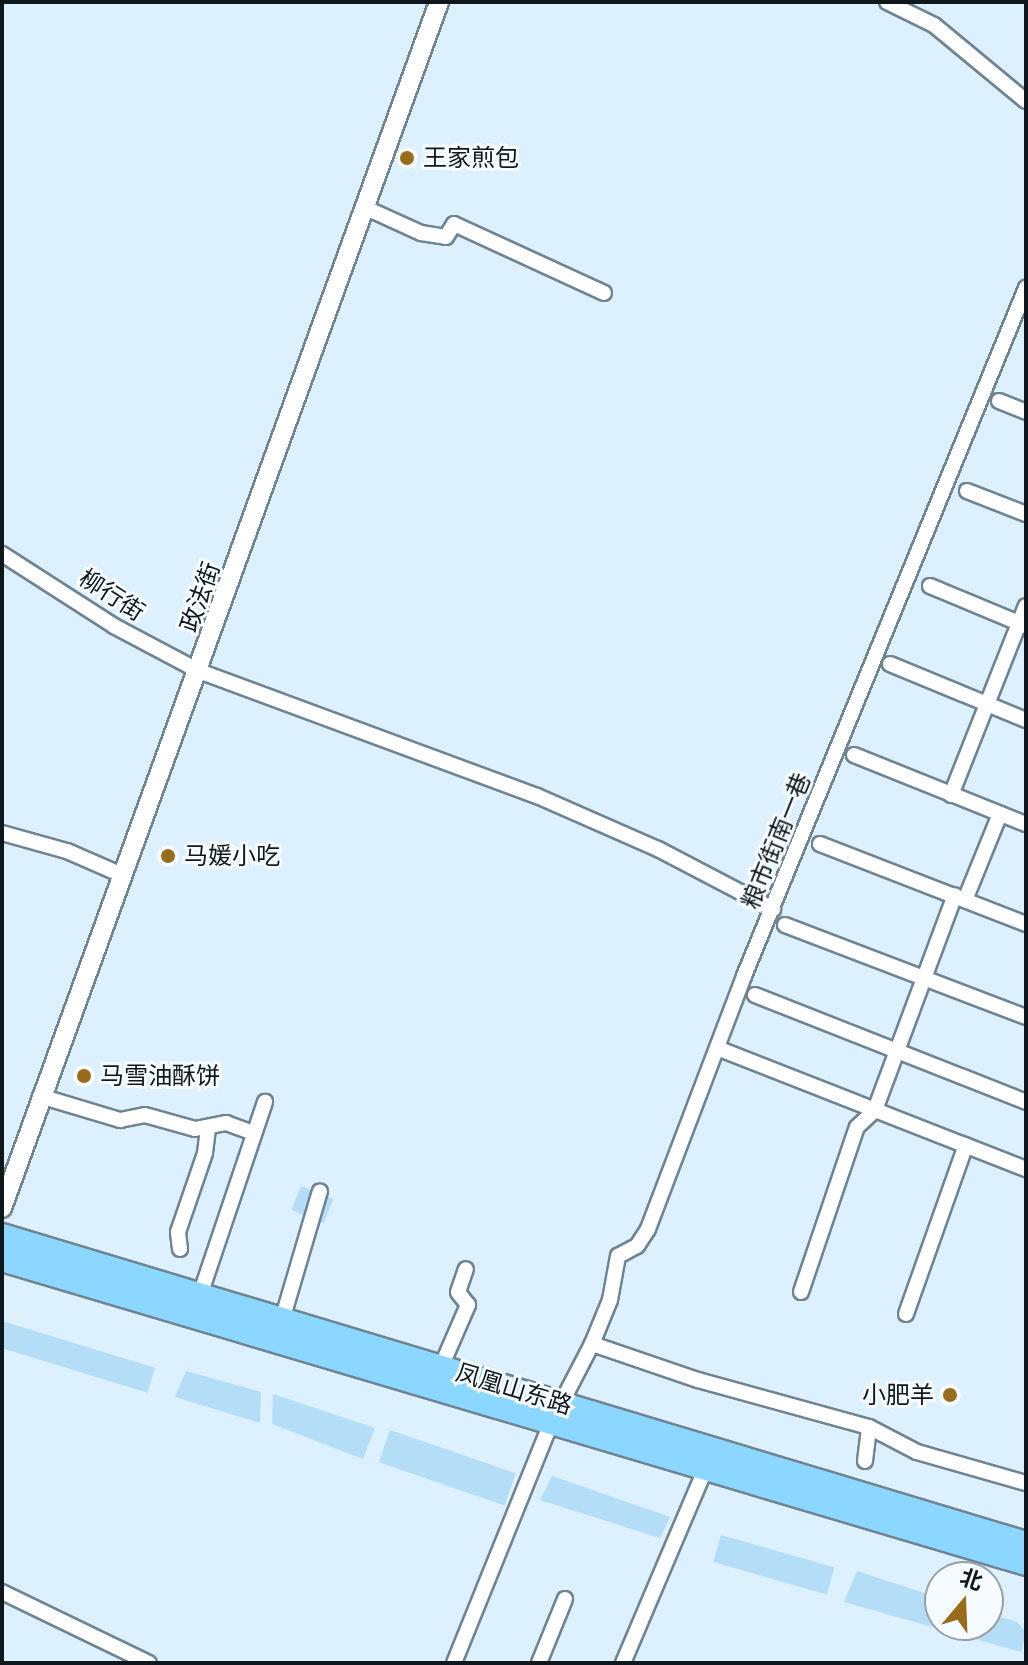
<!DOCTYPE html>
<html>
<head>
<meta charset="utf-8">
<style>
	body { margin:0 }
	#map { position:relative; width:1028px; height:1665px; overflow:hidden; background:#ddf0fd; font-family:Poppins,"Noto Sans SC",sans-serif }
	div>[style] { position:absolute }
	.green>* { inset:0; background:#b4ddf7; transform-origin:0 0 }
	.roads { filter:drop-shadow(2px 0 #6e8492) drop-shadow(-2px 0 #6e8492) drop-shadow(0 2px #6e8492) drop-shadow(0 -2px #6e8492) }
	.minor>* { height:14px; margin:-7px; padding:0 7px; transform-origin:7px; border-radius:7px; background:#fff }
	.tertiary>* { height:18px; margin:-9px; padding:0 9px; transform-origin:9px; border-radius:9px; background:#fff }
	.primary>* { height:24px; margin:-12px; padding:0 12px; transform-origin:12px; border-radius:12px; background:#8cd7ff }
	.dots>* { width:22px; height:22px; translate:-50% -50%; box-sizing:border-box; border:4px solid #f6fbff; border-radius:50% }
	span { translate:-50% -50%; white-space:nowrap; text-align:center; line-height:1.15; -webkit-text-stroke:6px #f6fbff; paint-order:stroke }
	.poi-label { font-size:24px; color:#0e171c }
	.left { translate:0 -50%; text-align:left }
	.right { translate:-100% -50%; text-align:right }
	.street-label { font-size:24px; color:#0e171c }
	.frame { position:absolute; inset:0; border:4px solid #0e171c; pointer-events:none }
	.north { position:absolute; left:924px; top:1561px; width:80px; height:80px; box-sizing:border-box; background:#f6fbff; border:2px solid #99a0a4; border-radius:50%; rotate:19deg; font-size:22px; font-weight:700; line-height:32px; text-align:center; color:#0e171c }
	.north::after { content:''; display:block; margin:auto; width:28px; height:36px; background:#986c1b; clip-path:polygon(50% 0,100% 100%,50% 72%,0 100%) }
</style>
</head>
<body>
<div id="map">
	<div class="green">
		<i style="left:301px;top:1186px;width:35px;height:26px;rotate:22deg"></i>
		<i style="left:2px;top:1321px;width:160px;height:26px;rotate:17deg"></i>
		<i style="clip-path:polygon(186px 1371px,261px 1392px,260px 1423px,175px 1397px)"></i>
		<i style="clip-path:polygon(273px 1394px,375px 1428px,363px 1459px,272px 1424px)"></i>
		<i style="left:390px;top:1430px;width:133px;height:34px;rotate:19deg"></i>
		<i style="clip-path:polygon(552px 1476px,670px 1517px,660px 1538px,540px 1500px)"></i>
		<i style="left:721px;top:1535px;width:118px;height:28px;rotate:16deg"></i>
		<i style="clip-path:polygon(857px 1571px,940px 1598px,940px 1625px,988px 1625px,988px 1613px,1017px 1622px,1026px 1632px,1021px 1652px,844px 1602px)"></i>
	</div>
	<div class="roads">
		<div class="minor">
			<i style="left:887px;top:2px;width:52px;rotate:26.1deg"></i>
			<i style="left:934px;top:25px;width:119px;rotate:39.6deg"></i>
			<i style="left:366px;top:208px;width:60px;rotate:24.4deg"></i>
			<i style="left:421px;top:233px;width:25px;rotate:9deg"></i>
			<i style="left:446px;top:237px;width:15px;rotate:-58deg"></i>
			<i style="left:454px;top:224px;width:165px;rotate:24.7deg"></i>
			<i style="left:999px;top:401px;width:29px;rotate:22deg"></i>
			<i style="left:967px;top:491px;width:63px;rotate:21.3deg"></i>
			<i style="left:2px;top:554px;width:133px;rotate:32.7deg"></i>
			<i style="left:114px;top:626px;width:96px;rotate:27.9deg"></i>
			<i style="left:199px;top:671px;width:360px;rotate:20.3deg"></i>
			<i style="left:537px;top:796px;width:132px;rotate:23.7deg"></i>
			<i style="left:658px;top:849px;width:130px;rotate:27.6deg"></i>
			<i style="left:930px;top:586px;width:104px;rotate:22.6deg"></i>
			<i style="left:890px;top:664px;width:147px;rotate:22.4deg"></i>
			<i style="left:854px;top:755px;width:185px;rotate:21.9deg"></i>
			<i style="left:951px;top:795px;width:203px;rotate:-68.4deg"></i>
			<i style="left:2px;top:833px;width:67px;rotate:15.5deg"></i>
			<i style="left:67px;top:851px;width:60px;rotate:23.6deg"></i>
			<i style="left:820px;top:844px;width:221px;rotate:21.2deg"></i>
			<i style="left:965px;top:900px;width:93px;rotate:-67.9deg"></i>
			<i style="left:785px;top:925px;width:258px;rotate:20.9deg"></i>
			<i style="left:755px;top:995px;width:291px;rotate:21.5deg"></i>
			<i style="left:717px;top:1048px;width:332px;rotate:21.4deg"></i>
			<i style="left:40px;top:1096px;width:84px;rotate:16.7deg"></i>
			<i style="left:120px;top:1120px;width:25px;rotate:-11deg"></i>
			<i style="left:145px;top:1115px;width:52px;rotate:15.6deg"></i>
			<i style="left:195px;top:1129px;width:32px;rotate:-11deg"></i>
			<i style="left:226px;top:1123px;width:30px;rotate:20deg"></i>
			<i style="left:180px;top:1249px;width:17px;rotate:-97deg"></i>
			<i style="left:178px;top:1232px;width:83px;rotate:-71.1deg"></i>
			<i style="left:205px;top:1153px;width:26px;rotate:-83deg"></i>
			<i style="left:801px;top:1292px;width:174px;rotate:-71.3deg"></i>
			<i style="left:857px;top:1127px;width:25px;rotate:-43deg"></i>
			<i style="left:875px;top:1110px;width:229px;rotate:-69.6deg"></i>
			<i style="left:200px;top:1295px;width:204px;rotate:-71.4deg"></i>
			<i style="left:906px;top:1314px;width:179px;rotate:-70.5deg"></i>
			<i style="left:282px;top:1320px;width:134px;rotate:-73.6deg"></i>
			<i style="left:592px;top:1344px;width:112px;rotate:18.8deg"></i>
			<i style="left:698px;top:1380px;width:177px;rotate:15.4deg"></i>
			<i style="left:869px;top:1427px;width:54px;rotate:27.5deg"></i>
			<i style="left:917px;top:1452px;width:113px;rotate:15.9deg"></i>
			<i style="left:441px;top:1367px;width:68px;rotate:-66.5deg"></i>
			<i style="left:468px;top:1305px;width:16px;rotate:-128deg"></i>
			<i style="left:458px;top:1292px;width:24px;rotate:-71deg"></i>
			<i style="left:865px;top:1461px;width:34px;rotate:-83deg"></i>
			<i style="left:2px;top:1592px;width:163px;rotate:25.8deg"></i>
			<i style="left:454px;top:1663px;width:259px;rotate:-68deg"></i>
			<i style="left:551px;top:1423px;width:89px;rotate:-62.6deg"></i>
			<i style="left:592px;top:1344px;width:48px;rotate:-67.8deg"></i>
			<i style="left:610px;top:1300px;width:45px;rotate:-79.7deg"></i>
			<i style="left:618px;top:1256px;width:21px;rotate:-28deg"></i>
			<i style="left:637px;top:1246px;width:20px;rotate:-57deg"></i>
			<i style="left:648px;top:1229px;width:271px;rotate:-69.2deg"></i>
			<i style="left:744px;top:976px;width:744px;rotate:-67.71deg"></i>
			<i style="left:539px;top:1663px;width:69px;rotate:-67.9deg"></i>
			<i style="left:623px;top:1663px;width:210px;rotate:-67deg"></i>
		</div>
		<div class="tertiary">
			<i style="left:2px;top:1208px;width:1283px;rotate:-70.08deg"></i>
		</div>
		<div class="primary">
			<i style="left:2px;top:1236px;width:1069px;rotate:16.74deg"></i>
			<i style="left:2px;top:1259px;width:1068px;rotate:16.53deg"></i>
		</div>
	</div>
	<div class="dots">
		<i style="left:407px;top:158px;background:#986c1b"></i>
		<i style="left:168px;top:856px;background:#986c1b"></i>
		<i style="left:84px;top:1076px;background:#986c1b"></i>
		<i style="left:950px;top:1395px;background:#986c1b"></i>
	</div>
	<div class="poi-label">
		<span class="left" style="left:423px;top:158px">王家煎包</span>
		<span class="left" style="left:184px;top:856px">马媛小吃</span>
		<span class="left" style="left:100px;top:1076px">马雪油酥饼</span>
		<span class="right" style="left:934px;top:1395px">小肥羊</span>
	</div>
	<div class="street-label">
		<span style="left:112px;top:595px;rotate:33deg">柳行街</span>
		<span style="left:200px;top:597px;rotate:-70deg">政法街</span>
		<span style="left:776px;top:841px;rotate:-68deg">粮市街南一巷</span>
		<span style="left:514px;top:1389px;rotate:17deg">凤凰山东路</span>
	</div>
	<div class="frame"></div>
	<div class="north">北</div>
</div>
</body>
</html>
